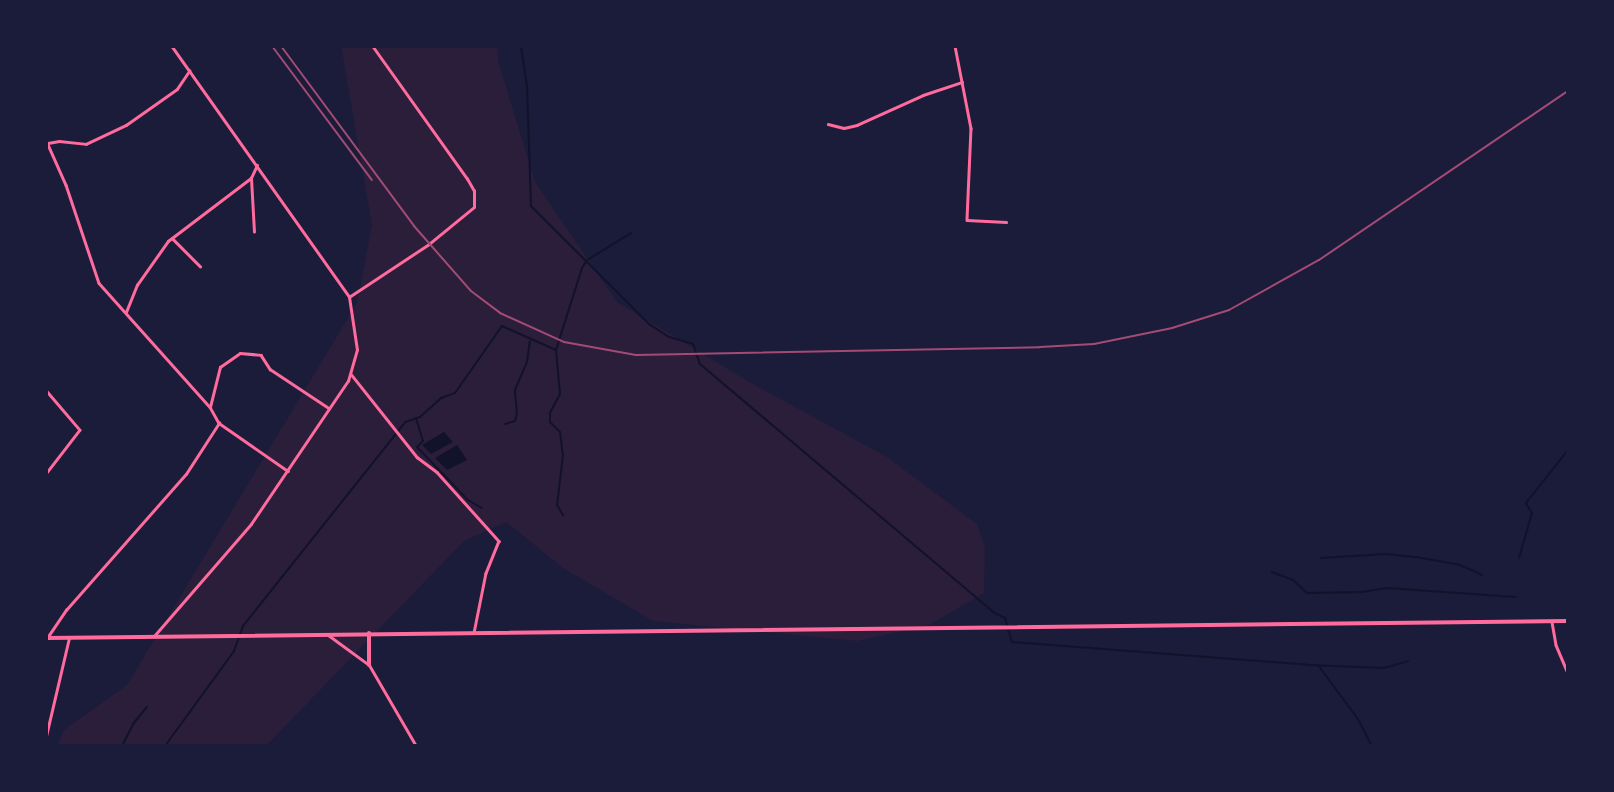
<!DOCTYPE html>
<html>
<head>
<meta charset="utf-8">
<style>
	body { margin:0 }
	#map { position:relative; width:1614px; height:792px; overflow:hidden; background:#1b1b3a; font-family:"Noto Sans",sans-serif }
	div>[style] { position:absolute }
	.green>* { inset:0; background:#2a1e3b }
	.water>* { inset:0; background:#12122b }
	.stream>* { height:2px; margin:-1px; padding:0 1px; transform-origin:1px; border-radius:1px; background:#12122b }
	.minor>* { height:2.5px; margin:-1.25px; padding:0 1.25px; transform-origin:1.25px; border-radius:1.25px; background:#ff6b9d }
	.tertiary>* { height:3px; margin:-1.5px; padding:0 1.5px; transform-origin:1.5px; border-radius:1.5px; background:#ff6b9d }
	.secondary>* { height:4px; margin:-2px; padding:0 2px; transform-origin:2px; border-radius:2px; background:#ff6b9d }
	.rail>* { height:2px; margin:-1px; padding:0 1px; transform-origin:1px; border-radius:1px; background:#a44b75 }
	span { translate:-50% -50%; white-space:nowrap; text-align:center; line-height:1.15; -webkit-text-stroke:4.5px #1b1b3a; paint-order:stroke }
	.frame { position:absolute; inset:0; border:48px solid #1b1b3a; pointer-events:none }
</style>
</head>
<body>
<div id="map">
	<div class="green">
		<i style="clip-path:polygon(341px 46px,497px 46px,499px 64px,535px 182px,617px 302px,753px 384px,887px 457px,977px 524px,985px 547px,984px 593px,929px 625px,857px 641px,653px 621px,563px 568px,506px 522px,464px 541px,266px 746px,57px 746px,64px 730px,127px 685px,357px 303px,372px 225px)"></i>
	</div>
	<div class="water">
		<i style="clip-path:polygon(444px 432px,453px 442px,431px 454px,422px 445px)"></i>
		<i style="clip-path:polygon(457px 445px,467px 460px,447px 470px,435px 458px)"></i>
	</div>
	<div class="stream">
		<i style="left:521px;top:46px;width:40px;rotate:81.5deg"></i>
		<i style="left:527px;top:86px;width:120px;rotate:88.1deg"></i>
		<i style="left:531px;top:206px;width:167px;rotate:45deg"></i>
		<i style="left:649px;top:324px;width:24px;rotate:33deg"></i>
		<i style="left:669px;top:337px;width:25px;rotate:16deg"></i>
		<i style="left:693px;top:344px;width:21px;rotate:71deg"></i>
		<i style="left:700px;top:364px;width:386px;rotate:40.2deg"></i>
		<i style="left:995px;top:613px;width:11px;rotate:27deg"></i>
		<i style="left:1005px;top:618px;width:25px;rotate:74deg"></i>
		<i style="left:1012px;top:642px;width:297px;rotate:4.4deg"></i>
		<i style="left:1308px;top:665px;width:76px;rotate:2.3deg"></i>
		<i style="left:1384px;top:668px;width:25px;rotate:-16deg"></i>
		<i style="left:556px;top:350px;width:44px;rotate:84.8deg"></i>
		<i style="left:560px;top:394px;width:21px;rotate:118deg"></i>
		<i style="left:550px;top:413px;width:9px;rotate:90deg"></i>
		<i style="left:550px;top:422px;width:14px;rotate:45deg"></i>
		<i style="left:560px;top:432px;width:23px;rotate:83deg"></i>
		<i style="left:563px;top:455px;width:50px;rotate:96.8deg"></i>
		<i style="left:557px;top:505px;width:12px;rotate:59deg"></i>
		<i style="left:416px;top:418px;width:24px;rotate:73deg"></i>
		<i style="left:423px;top:441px;width:8px;rotate:135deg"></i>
		<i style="left:417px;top:447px;width:74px;rotate:46.1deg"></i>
		<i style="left:468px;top:500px;width:16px;rotate:30deg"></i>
		<i style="left:505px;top:424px;width:10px;rotate:-17deg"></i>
		<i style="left:515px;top:421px;width:7px;rotate:-74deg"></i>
		<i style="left:517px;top:414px;width:24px;rotate:-95deg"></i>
		<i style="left:515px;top:390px;width:30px;rotate:-67deg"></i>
		<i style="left:527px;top:362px;width:21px;rotate:-82deg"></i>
		<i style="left:1321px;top:558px;width:65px;rotate:-3.5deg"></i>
		<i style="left:1386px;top:554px;width:31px;rotate:6deg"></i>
		<i style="left:1417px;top:557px;width:44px;rotate:10.5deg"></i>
		<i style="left:1460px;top:565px;width:24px;rotate:24deg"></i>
		<i style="left:1519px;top:558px;width:47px;rotate:-73.9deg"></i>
		<i style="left:1532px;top:513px;width:12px;rotate:-121deg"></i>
		<i style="left:1526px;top:503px;width:68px;rotate:-51.6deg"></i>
		<i style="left:1272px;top:572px;width:22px;rotate:21deg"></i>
		<i style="left:1293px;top:580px;width:19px;rotate:43deg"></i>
		<i style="left:1307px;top:593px;width:55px;rotate:-1deg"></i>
		<i style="left:1362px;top:592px;width:25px;rotate:-9deg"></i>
		<i style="left:1387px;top:588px;width:129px;rotate:4deg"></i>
		<i style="left:1318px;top:665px;width:67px;rotate:53.5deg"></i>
		<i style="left:1358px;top:719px;width:30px;rotate:63deg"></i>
		<i style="left:122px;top:746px;width:25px;rotate:-63deg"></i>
		<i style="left:133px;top:724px;width:22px;rotate:-51deg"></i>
		<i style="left:165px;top:746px;width:117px;rotate:-54deg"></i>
		<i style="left:234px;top:651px;width:27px;rotate:-70deg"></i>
		<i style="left:243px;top:626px;width:260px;rotate:-51.5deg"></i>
		<i style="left:405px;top:422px;width:16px;rotate:-18deg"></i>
		<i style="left:420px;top:417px;width:28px;rotate:-42deg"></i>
		<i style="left:441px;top:398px;width:15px;rotate:-20deg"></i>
		<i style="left:455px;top:393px;width:82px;rotate:-55deg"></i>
		<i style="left:502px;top:326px;width:59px;rotate:24deg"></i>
		<i style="left:556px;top:350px;width:86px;rotate:-72.4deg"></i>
		<i style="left:582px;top:268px;width:9px;rotate:-58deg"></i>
		<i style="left:587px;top:260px;width:52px;rotate:-31.5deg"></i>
	</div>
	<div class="minor">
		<i style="left:955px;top:46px;width:84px;rotate:79deg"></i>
		<i style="left:971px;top:128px;width:92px;rotate:92.5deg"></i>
		<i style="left:967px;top:220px;width:39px;rotate:3deg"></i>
		<i style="left:828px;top:124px;width:16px;rotate:14deg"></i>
		<i style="left:844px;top:128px;width:13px;rotate:-13deg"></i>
		<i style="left:857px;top:125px;width:72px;rotate:-24.4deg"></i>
		<i style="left:923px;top:95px;width:41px;rotate:-18.4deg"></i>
		<i style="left:46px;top:140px;width:49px;rotate:66deg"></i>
		<i style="left:66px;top:185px;width:103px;rotate:71.4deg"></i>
		<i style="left:99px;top:283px;width:166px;rotate:48.2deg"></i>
		<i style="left:210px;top:407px;width:18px;rotate:61deg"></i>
		<i style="left:219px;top:423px;width:84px;rotate:34.8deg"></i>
		<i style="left:48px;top:143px;width:11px;rotate:-10deg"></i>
		<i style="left:59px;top:141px;width:27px;rotate:6deg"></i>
		<i style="left:86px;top:144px;width:44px;rotate:-25.4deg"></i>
		<i style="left:126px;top:125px;width:62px;rotate:-35.2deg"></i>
		<i style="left:177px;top:89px;width:22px;rotate:-56deg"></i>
		<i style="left:254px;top:232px;width:54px;rotate:-93.2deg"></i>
		<i style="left:251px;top:178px;width:14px;rotate:-65deg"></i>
		<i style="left:172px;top:238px;width:40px;rotate:45deg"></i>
		<i style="left:349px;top:297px;width:96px;rotate:-33.5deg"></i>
		<i style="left:429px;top:244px;width:58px;rotate:-39.4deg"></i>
		<i style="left:474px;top:207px;width:16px;rotate:-90deg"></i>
		<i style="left:474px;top:191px;width:14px;rotate:-120deg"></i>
		<i style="left:467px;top:179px;width:163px;rotate:-125.5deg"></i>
		<i style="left:126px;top:312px;width:29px;rotate:-68deg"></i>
		<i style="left:137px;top:285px;width:54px;rotate:-54.8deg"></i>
		<i style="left:168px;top:241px;width:104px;rotate:-37.2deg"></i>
		<i style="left:351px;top:374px;width:106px;rotate:51.5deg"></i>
		<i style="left:417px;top:457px;width:25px;rotate:37deg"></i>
		<i style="left:437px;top:472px;width:93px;rotate:48.1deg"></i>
		<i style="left:499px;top:541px;width:35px;rotate:112deg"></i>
		<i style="left:486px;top:573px;width:61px;rotate:101.3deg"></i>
		<i style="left:46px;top:390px;width:52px;rotate:49.6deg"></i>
		<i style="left:80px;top:430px;width:56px;rotate:127.7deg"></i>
		<i style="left:210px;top:407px;width:41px;rotate:-76deg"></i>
		<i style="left:220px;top:367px;width:24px;rotate:-35deg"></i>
		<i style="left:240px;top:353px;width:21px;rotate:5deg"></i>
		<i style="left:261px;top:355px;width:17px;rotate:57deg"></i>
		<i style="left:270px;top:369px;width:71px;rotate:33.5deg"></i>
		<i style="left:1552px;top:622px;width:23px;rotate:80deg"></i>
		<i style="left:1556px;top:645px;width:30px;rotate:67deg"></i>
		<i style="left:154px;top:636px;width:148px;rotate:-49.1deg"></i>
		<i style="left:251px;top:524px;width:173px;rotate:-55.9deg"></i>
		<i style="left:348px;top:381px;width:32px;rotate:-74deg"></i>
		<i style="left:357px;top:350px;width:54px;rotate:-98.6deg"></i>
		<i style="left:349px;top:297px;width:308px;rotate:-125.3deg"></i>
		<i style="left:47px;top:638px;width:34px;rotate:-56deg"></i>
		<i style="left:66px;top:610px;width:181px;rotate:-48.6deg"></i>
		<i style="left:186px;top:474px;width:61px;rotate:-57.1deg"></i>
		<i style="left:46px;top:736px;width:101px;rotate:-76.8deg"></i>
	</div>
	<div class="tertiary">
		<i style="left:328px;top:635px;width:51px;rotate:36.2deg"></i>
		<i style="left:369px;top:665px;width:94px;rotate:59.9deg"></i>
	</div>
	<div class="secondary">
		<i style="left:46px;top:638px;width:1522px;rotate:-0.64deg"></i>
		<i style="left:369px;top:665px;width:32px;rotate:-90deg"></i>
	</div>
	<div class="rail">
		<i style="left:272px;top:46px;width:167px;rotate:53.3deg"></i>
		<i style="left:281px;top:46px;width:224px;rotate:53.5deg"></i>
		<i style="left:414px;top:226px;width:86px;rotate:48.8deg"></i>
		<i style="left:471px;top:291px;width:36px;rotate:37deg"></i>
		<i style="left:500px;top:313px;width:70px;rotate:24.4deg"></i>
		<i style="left:564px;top:342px;width:73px;rotate:10.2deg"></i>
		<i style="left:636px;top:355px;width:404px;rotate:-1.1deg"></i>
		<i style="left:1040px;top:347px;width:54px;rotate:-3.2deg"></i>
		<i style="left:1094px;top:344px;width:80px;rotate:-11.6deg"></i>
		<i style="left:1172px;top:328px;width:60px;rotate:-17.5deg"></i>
		<i style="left:1229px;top:310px;width:103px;rotate:-29.1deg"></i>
		<i style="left:1319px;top:260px;width:301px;rotate:-34.2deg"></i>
	</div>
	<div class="frame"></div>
</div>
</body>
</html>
